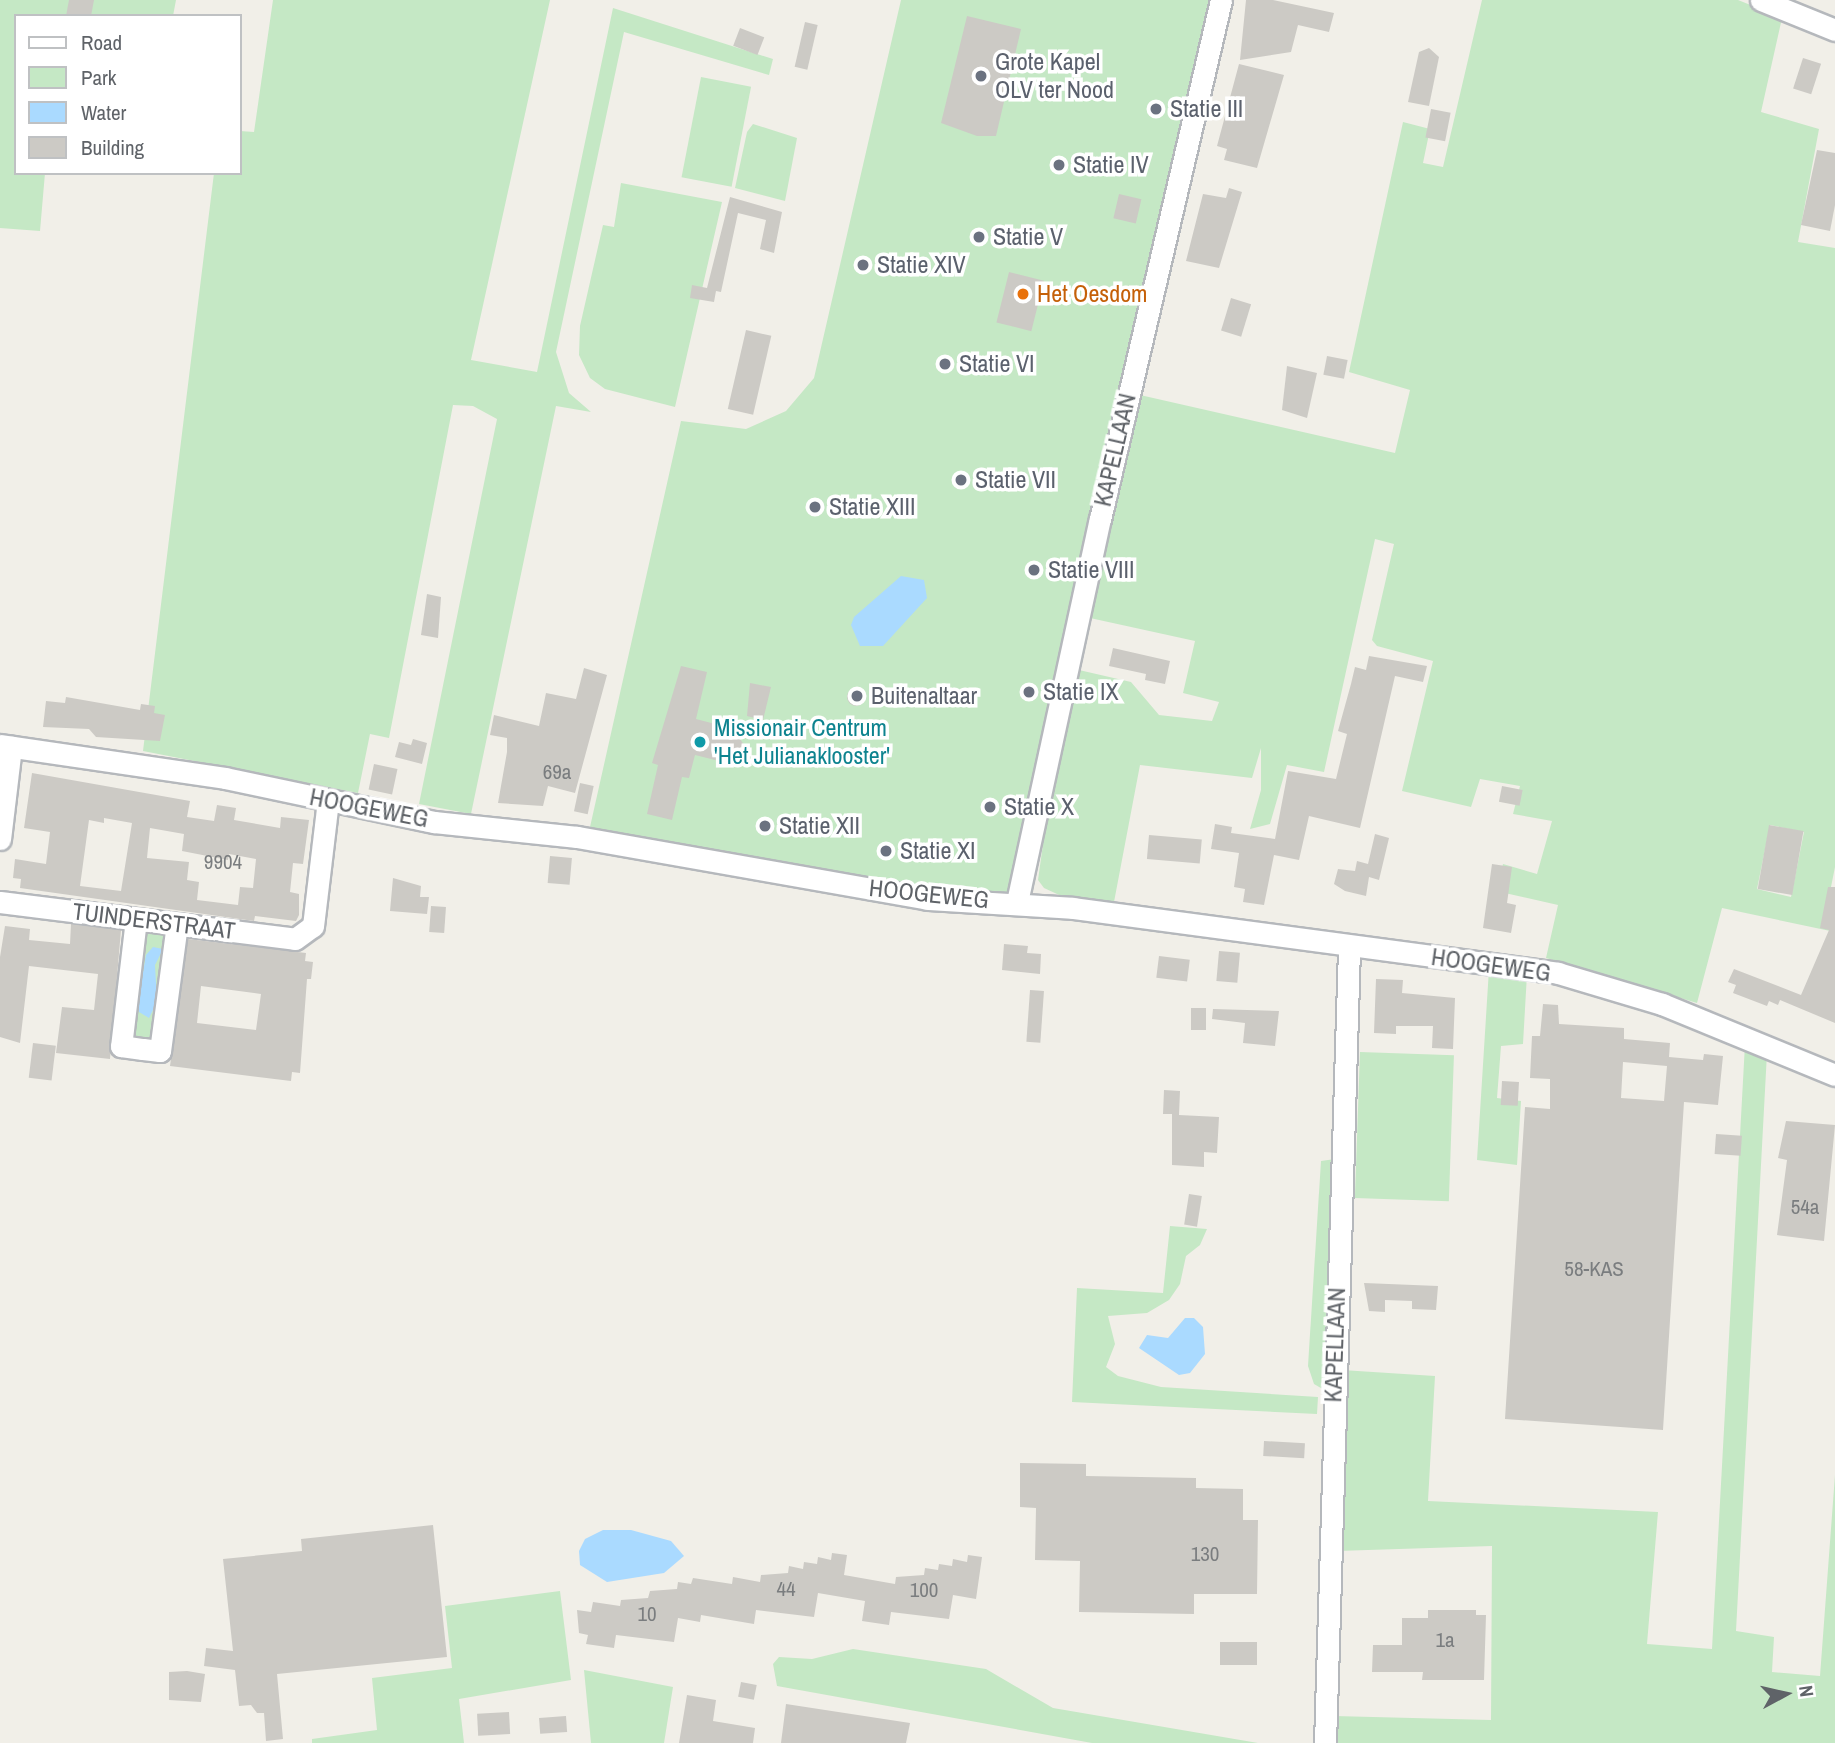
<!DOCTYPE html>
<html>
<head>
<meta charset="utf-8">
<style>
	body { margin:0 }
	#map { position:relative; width:1835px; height:1743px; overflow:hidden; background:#f1efe8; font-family:"Archivo Narrow",sans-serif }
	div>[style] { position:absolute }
	.green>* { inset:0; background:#c5e8c5; transform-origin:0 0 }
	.water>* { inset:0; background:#aadaff }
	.building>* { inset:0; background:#cccac5; transform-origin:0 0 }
	.round { border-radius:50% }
	.roads { filter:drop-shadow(2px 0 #b5b8bc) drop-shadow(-2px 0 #b5b8bc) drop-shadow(0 2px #b5b8bc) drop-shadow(0 -2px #b5b8bc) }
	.minor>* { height:21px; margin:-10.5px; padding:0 10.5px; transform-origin:10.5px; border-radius:10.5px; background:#fff }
	.dots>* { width:19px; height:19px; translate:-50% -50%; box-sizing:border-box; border:4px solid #fff; border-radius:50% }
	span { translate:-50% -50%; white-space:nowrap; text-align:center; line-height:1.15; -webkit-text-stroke:7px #fff; paint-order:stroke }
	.number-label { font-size:21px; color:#7a7d7f }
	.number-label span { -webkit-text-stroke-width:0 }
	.worship-label { font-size:24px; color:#5b616d }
	.left { translate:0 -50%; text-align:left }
	.food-label { font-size:24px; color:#c56008 }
	.street-label { font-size:24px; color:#5f6368 }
	.culture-label { font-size:24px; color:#0d838f }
	.legend { position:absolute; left:14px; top:14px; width:228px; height:161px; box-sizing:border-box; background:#fff; border:2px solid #bfc1c3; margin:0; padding:9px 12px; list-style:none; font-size:21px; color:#5f6368 }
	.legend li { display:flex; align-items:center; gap:14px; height:35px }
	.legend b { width:35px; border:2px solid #bfc1c3 }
	.north { position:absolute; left:1751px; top:1659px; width:70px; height:70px; -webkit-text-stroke:5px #fff; paint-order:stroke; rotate:82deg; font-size:19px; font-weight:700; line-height:28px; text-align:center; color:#5f6368 }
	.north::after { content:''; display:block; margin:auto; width:24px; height:32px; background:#5f6368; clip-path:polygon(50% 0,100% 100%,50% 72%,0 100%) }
</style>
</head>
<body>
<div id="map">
	<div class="green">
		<i style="clip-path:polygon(0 0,176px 0,173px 16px,16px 16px,16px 173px,45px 173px,40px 231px,0 228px)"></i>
		<i style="clip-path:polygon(273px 0,550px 0,471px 360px,537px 372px,613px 8px,773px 59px,769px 75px,624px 32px,556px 352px,569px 393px,591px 412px,556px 406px,471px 814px,419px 804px,497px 419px,473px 406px,453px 405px,389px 738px,370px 734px,358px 793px,143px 751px,214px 173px,240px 173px,240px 131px,254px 132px)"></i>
		<i style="clip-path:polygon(901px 0,1219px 0,1009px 897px,929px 894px,588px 836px,681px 421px,746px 429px,786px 411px,814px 378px)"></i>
		<i style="clip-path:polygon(evenodd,1482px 0,1738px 0,1758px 8px,1782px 18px,1761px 112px,1819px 129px,1798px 242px,1835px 248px,1835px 867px,1823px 927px,1835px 932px,1722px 908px,1697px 1003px,1546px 958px,1558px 905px,1496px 891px,1503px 864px,1537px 874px,1552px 821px,1513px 814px,1520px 786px,1480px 779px,1471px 807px,1402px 791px,1433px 661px,1377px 646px,1372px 640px,1394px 544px,1375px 539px,1324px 772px,1287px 765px,1270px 824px,1250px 829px,1261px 790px,1261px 748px,1252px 778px,1140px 765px,1114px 902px,1068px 899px,1044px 888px,1038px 880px,1050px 794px,1079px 670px,1131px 682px,1159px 715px,1212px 721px,1219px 702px,1183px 693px,1195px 641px,1090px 618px,1140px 395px,1395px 453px,1410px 390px,1349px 372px,1403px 122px,1430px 129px,1423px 163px,1443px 167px,1482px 0,1770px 825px,1804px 832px,1791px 897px,1757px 889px,1770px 825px)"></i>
		<i style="left:701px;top:77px;width:51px;height:102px;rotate:11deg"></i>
		<i style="clip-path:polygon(753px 124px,797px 138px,785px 201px,735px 188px,747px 132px)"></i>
		<i style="clip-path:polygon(621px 183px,722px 202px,675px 407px,605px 389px,590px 378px,579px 355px,580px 326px,603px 225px,614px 227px)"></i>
		<i style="clip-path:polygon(138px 929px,172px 931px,156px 1039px,128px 1036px)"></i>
		<i style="clip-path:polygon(1489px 969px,1527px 974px,1523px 1044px,1501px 1046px,1497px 1098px,1521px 1101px,1517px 1165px,1477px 1160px)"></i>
		<i style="clip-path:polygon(1745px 1044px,1767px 1053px,1736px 1631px,1774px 1637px,1772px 1672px,1820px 1676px,1835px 1475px,1835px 1743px,1334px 1743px,1334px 1716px,1491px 1720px,1492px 1546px,1337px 1551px,1342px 1370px,1435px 1376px,1428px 1501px,1658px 1512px,1647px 1644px,1712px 1649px)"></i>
		<i style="left:1360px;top:1052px;width:94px;height:146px;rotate:2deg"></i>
		<i style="clip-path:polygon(1335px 1159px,1326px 1391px,1314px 1384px,1308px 1366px,1321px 1161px)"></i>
		<i style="clip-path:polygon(1170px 1226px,1207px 1229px,1200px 1245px,1186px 1256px,1180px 1284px,1169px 1300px,1147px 1313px,1108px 1316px,1115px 1344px,1106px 1367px,1118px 1376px,1161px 1387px,1318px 1397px,1317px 1414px,1072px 1402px,1077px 1288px,1163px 1293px)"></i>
		<i style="clip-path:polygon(560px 1591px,571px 1680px,459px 1699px,464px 1743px,312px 1743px,312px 1739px,377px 1730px,372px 1678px,452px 1668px,445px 1606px)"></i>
		<i style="clip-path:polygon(853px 1649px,986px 1669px,1053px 1708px,1258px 1743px,1092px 1743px,777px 1686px,773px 1664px,779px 1657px,812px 1659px)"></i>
		<i style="clip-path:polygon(584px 1670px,673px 1687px,664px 1743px,591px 1743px)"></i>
	</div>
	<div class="water">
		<i style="clip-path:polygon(901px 576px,924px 580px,927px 598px,883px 646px,860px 646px,851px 625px,854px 617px)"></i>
		<i style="clip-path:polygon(153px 947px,163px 949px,155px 965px,157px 1002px,149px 1018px,139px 1012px,138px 1002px,146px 955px)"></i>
		<i style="clip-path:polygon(1185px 1318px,1194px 1318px,1203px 1327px,1205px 1354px,1190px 1373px,1179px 1375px,1139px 1348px,1147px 1335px,1168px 1338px)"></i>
		<i style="clip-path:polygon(603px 1530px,631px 1530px,671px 1541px,684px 1556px,664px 1573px,607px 1582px,580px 1565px,579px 1551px,585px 1539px)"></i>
	</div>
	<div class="building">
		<i style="clip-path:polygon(69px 0,94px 0,91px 16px,66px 16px)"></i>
		<i style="clip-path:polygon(1246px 0,1273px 0,1334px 13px,1329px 32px,1298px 25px,1291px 52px,1240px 60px)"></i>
		<i style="clip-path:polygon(967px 16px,1021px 29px,996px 136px,977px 136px,941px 123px)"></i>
		<i style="left:805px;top:22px;width:13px;height:46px;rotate:13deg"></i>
		<i style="left:740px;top:28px;width:26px;height:19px;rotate:21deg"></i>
		<i style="clip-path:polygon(1429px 48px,1439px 57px,1429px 106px,1408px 102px,1419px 52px)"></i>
		<i style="left:1803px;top:58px;width:19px;height:32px;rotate:18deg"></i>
		<i style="clip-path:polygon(1239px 64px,1284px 75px,1257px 168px,1224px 160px,1227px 149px,1217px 146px)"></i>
		<i style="left:1431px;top:109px;width:20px;height:29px;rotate:11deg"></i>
		<i style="clip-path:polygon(1817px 150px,1835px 153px,1835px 205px,1830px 231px,1801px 225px)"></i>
		<i style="clip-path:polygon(1229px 188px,1242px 192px,1219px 268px,1186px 261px,1203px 194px,1226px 198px)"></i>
		<i style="left:1119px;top:194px;width:23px;height:25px;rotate:13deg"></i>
		<i style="clip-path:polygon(730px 197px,782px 212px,774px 253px,760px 249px,766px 220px,738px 213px,721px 292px,716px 291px,714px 302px,690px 298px,692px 285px,707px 288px)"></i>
		<i style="left:1009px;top:272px;width:36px;height:52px;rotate:14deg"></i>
		<i style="left:1231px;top:298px;width:21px;height:34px;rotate:17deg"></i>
		<i style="left:746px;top:330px;width:26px;height:81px;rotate:13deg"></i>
		<i style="left:1327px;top:356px;width:21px;height:19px;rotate:11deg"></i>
		<i style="clip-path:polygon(1287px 366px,1317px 373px,1307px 418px,1282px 410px)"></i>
		<i style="clip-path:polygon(427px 594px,441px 597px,438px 638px,421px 635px)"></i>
		<i style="clip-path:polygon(1113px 648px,1170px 661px,1165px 684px,1145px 680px,1146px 674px,1109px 666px)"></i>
		<i style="clip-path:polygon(1369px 656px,1427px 666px,1423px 682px,1395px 676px,1360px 828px,1309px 816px,1299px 860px,1274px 855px,1264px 905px,1243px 902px,1245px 889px,1234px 887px,1239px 853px,1211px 849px,1215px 824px,1232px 827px,1231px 833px,1275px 839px,1288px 771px,1336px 779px,1347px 734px,1338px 731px,1351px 684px,1355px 667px,1366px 670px)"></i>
		<i style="clip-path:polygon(681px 666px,707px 672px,696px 719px,742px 731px,740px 739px,745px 746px,735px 765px,695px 755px,689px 778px,682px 777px,672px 820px,647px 814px,658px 765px,652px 763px)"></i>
		<i style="clip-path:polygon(584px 668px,607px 675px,575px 793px,548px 786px,543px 806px,498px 803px,507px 752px,507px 738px,490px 735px,494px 715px,539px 726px,546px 693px,576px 699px)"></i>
		<i style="clip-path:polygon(750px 683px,771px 687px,763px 720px,747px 716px)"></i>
		<i class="round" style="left:847px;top:688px;width:18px;height:18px"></i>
		<i style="clip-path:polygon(66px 697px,140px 710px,141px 704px,155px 706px,154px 713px,165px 715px,160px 741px,96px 737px,89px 729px,43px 727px,46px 701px,65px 703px)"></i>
		<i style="clip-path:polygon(413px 739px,427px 743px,422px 764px,395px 757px,399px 742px,411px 745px)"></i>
		<i style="left:374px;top:764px;width:24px;height:26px;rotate:12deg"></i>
		<i style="clip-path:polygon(evenodd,32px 773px,190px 801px,187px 817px,214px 821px,217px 805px,236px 808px,234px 820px,280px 828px,281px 817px,309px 820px,303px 864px,293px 863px,290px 892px,299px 894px,299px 915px,296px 921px,255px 916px,254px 921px,20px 888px,21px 879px,13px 878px,15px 859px,46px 864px,50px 832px,24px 828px,32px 773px,104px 818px,132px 823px,121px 891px,80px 886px,89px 820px,104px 823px,104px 818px,32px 773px,150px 828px,184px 834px,182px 851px,228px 860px,229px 854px,256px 859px,253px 888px,240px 887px,238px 905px,197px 900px,199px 882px,187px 880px,189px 862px,147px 858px,150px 828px)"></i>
		<i style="left:580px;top:783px;width:14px;height:29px;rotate:12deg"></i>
		<i style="left:1502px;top:786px;width:21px;height:16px;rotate:11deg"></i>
		<i style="left:1769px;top:825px;width:35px;height:65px;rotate:10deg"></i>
		<i style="clip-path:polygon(1375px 834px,1389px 838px,1379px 880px,1369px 877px,1366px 896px,1345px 891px,1334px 884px,1338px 869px,1355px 871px,1357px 861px,1368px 864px)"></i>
		<i style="left:1149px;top:835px;width:53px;height:24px;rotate:5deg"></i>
		<i style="left:550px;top:856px;width:22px;height:27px;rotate:5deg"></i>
		<i style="clip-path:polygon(1492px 864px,1512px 867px,1507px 903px,1516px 905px,1511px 933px,1483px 928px)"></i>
		<i style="clip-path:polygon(393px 878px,421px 886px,420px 897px,429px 897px,427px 914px,390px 911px)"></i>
		<i style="clip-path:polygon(1828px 887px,1835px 887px,1835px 1023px,1780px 1000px,1778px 1005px,1769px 1001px,1767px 1006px,1733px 993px,1736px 985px,1728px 982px,1734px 969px,1801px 995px,1829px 930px,1820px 928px)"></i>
		<i style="left:431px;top:906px;width:15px;height:26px;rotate:4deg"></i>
		<i style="clip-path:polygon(71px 924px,121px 930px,110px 1059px,56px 1053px,62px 1007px,94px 1010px,98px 974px,29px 966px,20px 1043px,0 1037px,0 957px,5px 926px,30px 929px,29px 940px,70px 944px)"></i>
		<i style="clip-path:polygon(evenodd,188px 939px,306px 953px,305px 961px,313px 962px,311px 979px,307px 979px,300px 1073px,292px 1072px,291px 1081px,170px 1066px,188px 939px,201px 986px,261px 994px,256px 1030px,197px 1023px,201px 986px)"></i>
		<i style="clip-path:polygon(1004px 944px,1028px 946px,1027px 953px,1041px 954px,1040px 974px,1002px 970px)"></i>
		<i style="left:1219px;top:951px;width:21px;height:30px;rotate:5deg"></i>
		<i style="left:1159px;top:956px;width:31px;height:22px;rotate:7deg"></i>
		<i style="clip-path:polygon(1376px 979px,1403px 980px,1402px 993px,1455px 998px,1453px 1049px,1432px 1048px,1433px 1026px,1396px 1026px,1396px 1034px,1374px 1033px)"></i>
		<i style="left:1030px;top:990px;width:14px;height:52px;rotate:4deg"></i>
		<i style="clip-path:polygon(evenodd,1543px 1004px,1558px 1005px,1559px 1024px,1624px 1028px,1624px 1039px,1670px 1043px,1669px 1057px,1703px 1060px,1704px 1054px,1723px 1056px,1718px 1105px,1684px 1102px,1663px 1430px,1505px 1419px,1525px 1107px,1550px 1109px,1550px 1079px,1530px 1078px,1532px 1036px,1540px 1036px,1543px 1004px,1623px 1062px,1667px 1066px,1664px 1101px,1621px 1098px,1623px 1062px)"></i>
		<i style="left:1191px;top:1008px;width:15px;height:22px"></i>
		<i style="clip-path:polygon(1213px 1009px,1279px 1011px,1275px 1046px,1243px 1043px,1245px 1023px,1212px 1019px)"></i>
		<i style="left:33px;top:1043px;width:23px;height:35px;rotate:7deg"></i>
		<i style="left:1502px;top:1081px;width:17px;height:24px;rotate:3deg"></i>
		<i style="clip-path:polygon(1164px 1090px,1180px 1091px,1179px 1115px,1219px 1117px,1217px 1153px,1204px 1152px,1204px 1167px,1172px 1165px,1172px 1114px,1163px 1114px)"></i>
		<i style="clip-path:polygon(1786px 1121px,1835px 1125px,1824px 1241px,1777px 1235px,1787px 1160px,1778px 1158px)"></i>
		<i style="left:1716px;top:1134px;width:26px;height:20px;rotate:4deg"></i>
		<i style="left:1189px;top:1194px;width:13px;height:31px;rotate:9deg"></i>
		<i style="clip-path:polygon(1364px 1283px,1438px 1286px,1436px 1310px,1412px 1309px,1412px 1301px,1385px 1300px,1385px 1312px,1369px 1311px)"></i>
		<i style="left:1264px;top:1441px;width:41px;height:15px;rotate:3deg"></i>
		<i style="clip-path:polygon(1020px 1463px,1086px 1464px,1086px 1476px,1196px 1478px,1196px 1488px,1243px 1489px,1243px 1520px,1258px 1520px,1257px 1594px,1194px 1594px,1194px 1614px,1079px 1612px,1080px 1561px,1035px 1560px,1036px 1508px,1020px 1507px)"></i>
		<i style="clip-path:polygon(433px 1525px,447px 1657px,277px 1674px,283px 1739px,266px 1741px,264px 1713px,257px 1713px,251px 1705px,239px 1706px,235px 1670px,204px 1666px,206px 1648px,233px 1651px,223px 1559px,302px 1551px,301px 1539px)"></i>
		<i style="clip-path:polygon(832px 1553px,847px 1555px,844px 1575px,895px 1584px,896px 1577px,924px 1575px,925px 1568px,938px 1570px,939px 1564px,952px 1566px,953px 1559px,967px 1562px,968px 1555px,982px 1557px,976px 1599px,953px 1595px,949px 1619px,891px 1612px,889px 1625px,862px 1621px,865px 1601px,818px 1593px,814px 1617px,756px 1610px,754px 1624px,701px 1615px,700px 1622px,678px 1618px,674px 1642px,616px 1635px,614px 1648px,586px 1644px,588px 1635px,579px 1633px,577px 1610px,591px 1612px,593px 1602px,620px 1606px,621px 1600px,648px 1598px,650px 1591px,677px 1589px,678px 1582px,691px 1584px,693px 1578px,732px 1584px,733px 1577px,760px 1582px,761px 1575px,788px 1573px,789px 1566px,803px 1569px,804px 1562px,817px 1564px,818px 1557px,831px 1560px)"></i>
		<i style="clip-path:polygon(1428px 1610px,1476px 1610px,1476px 1615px,1486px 1615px,1484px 1680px,1422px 1680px,1423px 1672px,1372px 1672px,1373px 1645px,1402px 1645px,1402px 1618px,1428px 1618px)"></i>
		<i style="left:1220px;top:1642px;width:37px;height:23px"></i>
		<i style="clip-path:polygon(187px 1671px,205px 1674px,201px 1702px,169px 1700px,169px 1672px)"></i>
		<i style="left:741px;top:1682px;width:16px;height:15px;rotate:11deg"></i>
		<i style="clip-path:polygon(687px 1695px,716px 1700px,713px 1721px,755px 1728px,753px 1743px,679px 1743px)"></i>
		<i style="clip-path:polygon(786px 1704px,910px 1723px,906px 1743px,781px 1743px)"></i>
		<i style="left:509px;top:1712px;width:22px;height:32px;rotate:87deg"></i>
		<i style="left:566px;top:1716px;width:16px;height:27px;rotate:86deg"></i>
	</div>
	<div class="roads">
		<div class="minor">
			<i style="left:1761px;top:0;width:80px;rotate:22.1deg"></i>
			<i style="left:0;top:745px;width:227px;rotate:8.3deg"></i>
			<i style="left:225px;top:778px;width:214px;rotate:11.9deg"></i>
			<i style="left:434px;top:822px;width:144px;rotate:6deg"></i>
			<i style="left:577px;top:837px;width:355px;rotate:10deg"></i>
			<i style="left:927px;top:899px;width:146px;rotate:3.5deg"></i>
			<i style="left:1073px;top:908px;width:489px;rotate:7.6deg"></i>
			<i style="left:1558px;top:973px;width:109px;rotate:16.6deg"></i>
			<i style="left:1662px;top:1004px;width:187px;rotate:22.3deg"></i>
			<i style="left:0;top:839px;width:93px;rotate:-83.2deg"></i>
			<i style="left:0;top:902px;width:297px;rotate:7.1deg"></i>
			<i style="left:295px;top:939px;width:22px;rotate:-36deg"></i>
			<i style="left:313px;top:926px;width:127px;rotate:-83.2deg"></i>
			<i style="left:1017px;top:902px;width:392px;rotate:-77.8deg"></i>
			<i style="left:1100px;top:519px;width:533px;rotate:-76.88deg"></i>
			<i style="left:136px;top:919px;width:128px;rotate:96.7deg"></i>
			<i style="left:121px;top:1046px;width:22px;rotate:8deg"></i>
			<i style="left:143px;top:1049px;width:17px;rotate:7deg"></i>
			<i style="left:160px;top:1051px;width:128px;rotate:-82.4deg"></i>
			<i style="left:1325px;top:1743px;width:796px;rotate:-88.27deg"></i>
		</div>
	</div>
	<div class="dots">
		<i style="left:981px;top:76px;background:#6b7280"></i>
		<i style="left:1156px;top:109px;background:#6b7280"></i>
		<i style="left:1059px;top:165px;background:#6b7280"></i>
		<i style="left:979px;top:237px;background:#6b7280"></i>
		<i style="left:863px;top:265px;background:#6b7280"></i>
		<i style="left:1023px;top:294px;background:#e8710a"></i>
		<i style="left:945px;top:364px;background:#6b7280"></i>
		<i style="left:961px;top:480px;background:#6b7280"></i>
		<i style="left:815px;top:507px;background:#6b7280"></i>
		<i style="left:1034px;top:570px;background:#6b7280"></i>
		<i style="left:1029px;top:692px;background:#6b7280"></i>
		<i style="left:857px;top:696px;background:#6b7280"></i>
		<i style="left:700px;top:742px;background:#0f9aa8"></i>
		<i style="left:990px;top:807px;background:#6b7280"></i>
		<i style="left:765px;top:826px;background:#6b7280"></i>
		<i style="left:886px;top:851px;background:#6b7280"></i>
	</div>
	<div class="number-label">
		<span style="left:557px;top:772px">69a</span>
		<span style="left:223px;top:862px">9904</span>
		<span style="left:1805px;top:1207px">54a</span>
		<span style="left:1594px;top:1269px">58-KAS</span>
		<span style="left:1205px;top:1554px">130</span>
		<span style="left:786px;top:1589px">44</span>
		<span style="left:924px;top:1590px">100</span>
		<span style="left:647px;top:1614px">10</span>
		<span style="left:1445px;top:1640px">1a</span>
	</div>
	<div class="worship-label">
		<span class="left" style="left:995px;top:76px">Grote Kapel<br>OLV ter Nood</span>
		<span class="left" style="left:1170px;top:109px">Statie III</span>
		<span class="left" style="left:1073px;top:165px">Statie IV</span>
		<span class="left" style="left:993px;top:237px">Statie V</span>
		<span class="left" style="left:877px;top:265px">Statie XIV</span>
		<span class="left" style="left:959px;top:364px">Statie VI</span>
		<span class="left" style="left:975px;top:480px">Statie VII</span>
		<span class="left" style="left:829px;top:507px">Statie XIII</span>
		<span class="left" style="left:1048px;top:570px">Statie VIII</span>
		<span class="left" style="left:1043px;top:692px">Statie IX</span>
		<span class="left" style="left:871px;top:696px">Buitenaltaar</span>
		<span class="left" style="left:1004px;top:807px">Statie X</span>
		<span class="left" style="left:779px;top:826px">Statie XII</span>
		<span class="left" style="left:900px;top:851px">Statie XI</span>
	</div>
	<div class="food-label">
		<span class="left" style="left:1037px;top:294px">Het Oesdom</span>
	</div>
	<div class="street-label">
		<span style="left:1115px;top:450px;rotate:-77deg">KAPELLAAN</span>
		<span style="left:369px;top:808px;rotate:11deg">HOOGEWEG</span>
		<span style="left:929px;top:894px;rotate:6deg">HOOGEWEG</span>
		<span style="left:154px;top:921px;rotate:7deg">TUINDERSTRAAT</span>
		<span style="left:1491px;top:965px;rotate:8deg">HOOGEWEG</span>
		<span style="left:1335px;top:1345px;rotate:-88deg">KAPELLAAN</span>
	</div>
	<div class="culture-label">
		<span class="left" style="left:714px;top:742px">Missionair Centrum<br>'Het Julianaklooster'</span>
	</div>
	<ul class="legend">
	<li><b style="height:9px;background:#fff"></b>Road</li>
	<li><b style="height:19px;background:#c5e8c5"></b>Park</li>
	<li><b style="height:19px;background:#aadaff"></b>Water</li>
	<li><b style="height:19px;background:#cccac5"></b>Building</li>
	</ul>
	<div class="north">N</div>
</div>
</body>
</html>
